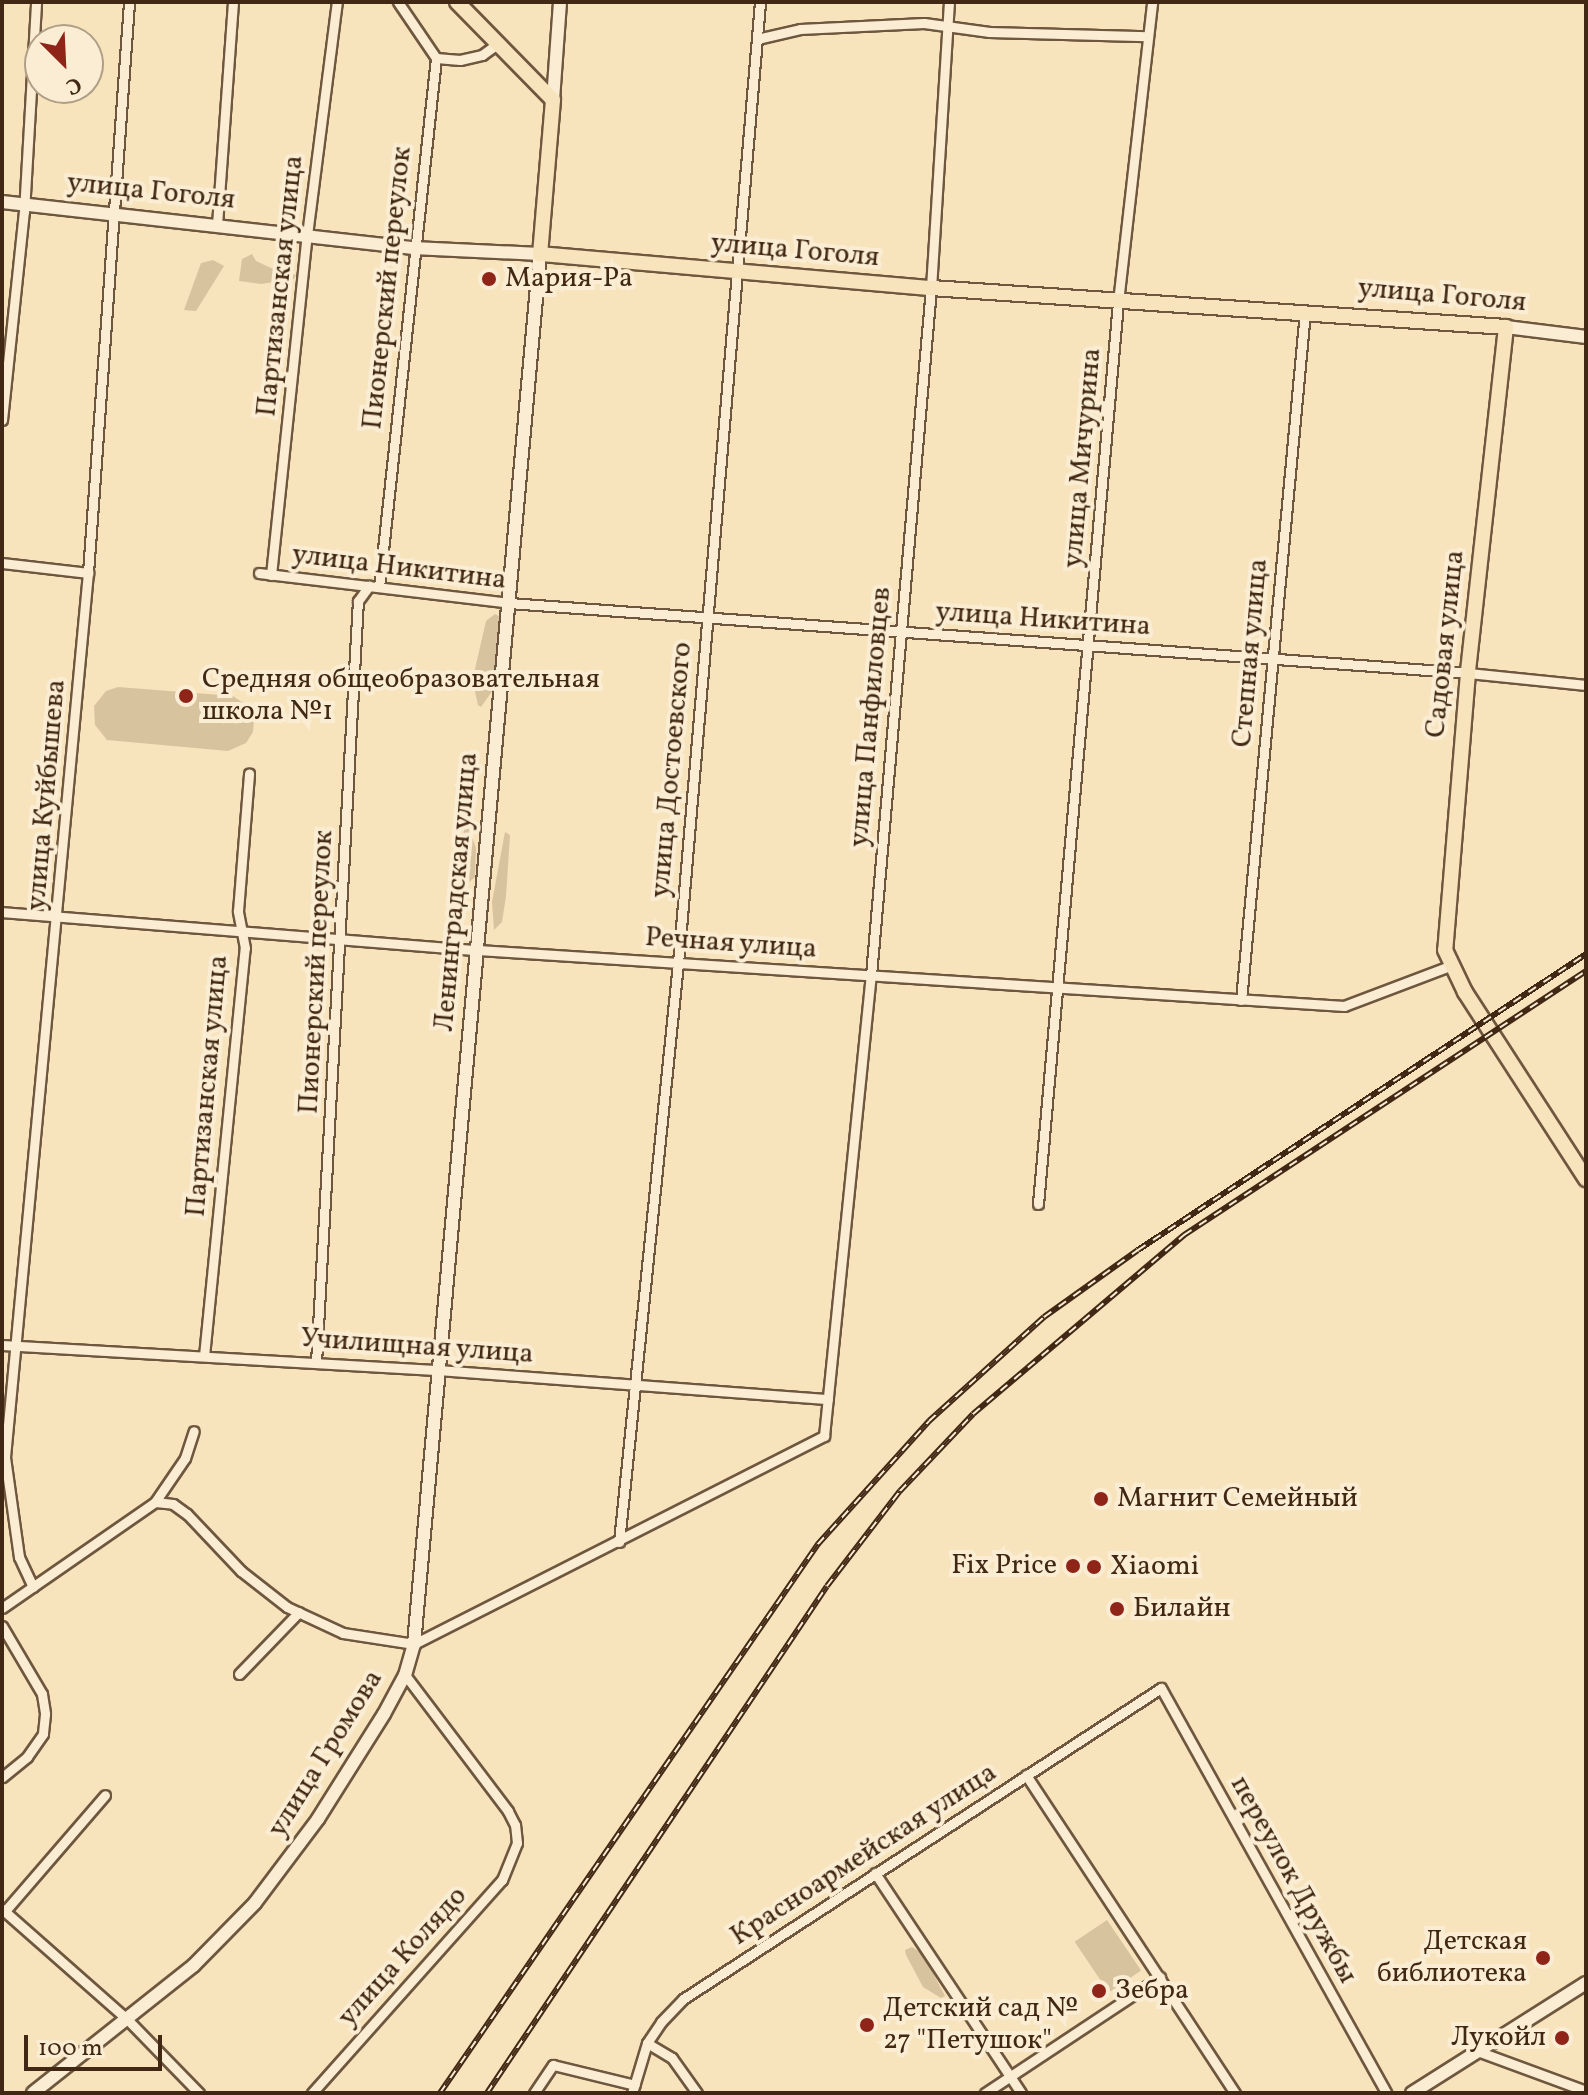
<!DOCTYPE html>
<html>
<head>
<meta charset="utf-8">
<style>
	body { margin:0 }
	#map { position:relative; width:1588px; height:2095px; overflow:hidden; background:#f7e3bc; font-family:Vollkorn,serif }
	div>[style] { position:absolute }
	.green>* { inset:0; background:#d8c39f; transform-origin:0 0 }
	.roads { filter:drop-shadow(2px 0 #6e573e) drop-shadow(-2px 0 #6e573e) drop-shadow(0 2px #6e573e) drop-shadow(0 -2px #6e573e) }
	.street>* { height:9px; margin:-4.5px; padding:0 4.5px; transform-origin:4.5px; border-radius:4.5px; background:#faedd3 }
	.secondary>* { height:12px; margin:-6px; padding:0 6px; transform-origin:6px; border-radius:6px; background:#faedd3 }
	.primary>* { height:14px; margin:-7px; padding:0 7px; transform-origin:7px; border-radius:7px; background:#f7e3bc }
	.rail>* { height:6px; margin-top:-3px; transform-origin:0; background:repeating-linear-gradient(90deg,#faedd3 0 9px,#412814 0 18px); box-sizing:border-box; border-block:2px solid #412814 }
	.dots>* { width:22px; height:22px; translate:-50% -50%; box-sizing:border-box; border:4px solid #faedd3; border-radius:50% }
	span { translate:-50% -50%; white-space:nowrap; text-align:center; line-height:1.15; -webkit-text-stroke:8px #faedd3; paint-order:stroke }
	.street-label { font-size:28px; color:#412814 }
	.poi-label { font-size:28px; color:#412814 }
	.left { translate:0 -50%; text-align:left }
	.right { translate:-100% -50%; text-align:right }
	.frame { position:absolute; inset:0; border:4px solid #412814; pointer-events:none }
	.north { position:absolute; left:24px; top:24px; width:80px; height:80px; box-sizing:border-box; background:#faedd3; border:2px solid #b09e87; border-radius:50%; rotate:156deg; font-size:22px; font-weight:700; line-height:32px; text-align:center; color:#412814 }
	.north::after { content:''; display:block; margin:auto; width:28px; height:36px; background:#8f2418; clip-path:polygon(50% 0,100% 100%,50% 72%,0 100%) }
	.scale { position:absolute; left:24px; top:2035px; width:138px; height:36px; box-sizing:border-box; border:4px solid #412814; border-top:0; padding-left:10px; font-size:24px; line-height:28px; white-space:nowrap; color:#412814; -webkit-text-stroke:6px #faedd3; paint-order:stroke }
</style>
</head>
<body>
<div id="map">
	<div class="green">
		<i style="clip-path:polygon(252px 254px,256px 261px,271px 268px,296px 275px,294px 279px,261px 284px,239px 281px,242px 259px)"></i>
		<i style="clip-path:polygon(213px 260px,224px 266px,196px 311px,184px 310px,201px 263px)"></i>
		<i style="clip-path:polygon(495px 614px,502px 618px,497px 664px,492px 675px,493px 690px,481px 707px,478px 705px,474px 687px,475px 669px,486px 621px)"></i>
		<i style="clip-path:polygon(118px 687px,233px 696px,249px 707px,254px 719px,253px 732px,246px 743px,228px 751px,107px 740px,95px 725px,94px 706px,106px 691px)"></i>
		<i style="clip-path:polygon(464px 829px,469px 829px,476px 848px,475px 877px,468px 883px,461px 880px,460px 871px)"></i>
		<i style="clip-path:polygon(505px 832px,510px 835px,506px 896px,502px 922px,494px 930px,492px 902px)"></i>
		<i style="left:1107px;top:1920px;width:61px;height:39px;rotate:56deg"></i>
		<i style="clip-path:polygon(912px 1947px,923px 1954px,945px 1996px,941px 1998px,923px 1987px,906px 1955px,905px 1950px)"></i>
	</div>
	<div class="roads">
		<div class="street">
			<i style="left:398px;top:2px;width:68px;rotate:55.8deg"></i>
			<i style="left:757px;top:39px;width:44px;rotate:-13.1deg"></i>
			<i style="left:800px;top:29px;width:124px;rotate:-2.8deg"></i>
			<i style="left:924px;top:23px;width:66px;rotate:7.9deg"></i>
			<i style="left:989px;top:32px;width:158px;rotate:1.5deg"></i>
			<i style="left:217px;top:225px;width:224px;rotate:-85.9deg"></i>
			<i style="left:2px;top:420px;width:209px;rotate:-84deg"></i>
			<i style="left:24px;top:212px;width:210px;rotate:-86.7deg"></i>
			<i style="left:2px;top:563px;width:87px;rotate:6.6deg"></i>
			<i style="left:259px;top:573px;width:252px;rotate:6.8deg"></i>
			<i style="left:509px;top:603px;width:962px;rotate:4.17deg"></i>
			<i style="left:1468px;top:673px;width:119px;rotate:5.8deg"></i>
			<i style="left:271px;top:575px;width:342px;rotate:-84deg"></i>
			<i style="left:307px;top:235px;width:235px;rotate:-82.7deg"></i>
			<i style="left:379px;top:587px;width:532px;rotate:-83.85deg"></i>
			<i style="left:436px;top:58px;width:24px;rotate:5deg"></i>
			<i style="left:460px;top:60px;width:23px;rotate:-13deg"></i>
			<i style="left:482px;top:55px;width:17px;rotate:-36deg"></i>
			<i style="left:2px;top:912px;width:478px;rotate:4.6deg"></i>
			<i style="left:478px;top:950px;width:868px;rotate:3.7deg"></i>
			<i style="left:1344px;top:1006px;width:113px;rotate:-20.7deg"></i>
			<i style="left:1241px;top:1000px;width:692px;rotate:-84.69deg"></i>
			<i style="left:1038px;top:1204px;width:906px;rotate:-84.93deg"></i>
			<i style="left:1118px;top:302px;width:302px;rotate:-83.5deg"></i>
			<i style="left:2px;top:1345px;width:438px;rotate:3.3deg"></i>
			<i style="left:439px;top:1370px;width:390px;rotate:4.3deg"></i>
			<i style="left:204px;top:1356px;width:410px;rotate:-84.3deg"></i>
			<i style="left:245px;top:948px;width:38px;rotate:-101deg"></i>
			<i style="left:238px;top:911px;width:138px;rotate:-85.4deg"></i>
			<i style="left:316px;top:1363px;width:763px;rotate:-86.85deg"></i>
			<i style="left:358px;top:601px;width:19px;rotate:-54deg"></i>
			<i style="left:155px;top:1502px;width:18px;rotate:6deg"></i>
			<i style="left:173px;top:1504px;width:17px;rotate:36deg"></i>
			<i style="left:187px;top:1514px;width:79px;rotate:46.5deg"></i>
			<i style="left:241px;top:1571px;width:58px;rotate:38deg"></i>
			<i style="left:287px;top:1607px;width:62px;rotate:24.9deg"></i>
			<i style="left:343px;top:1633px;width:72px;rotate:8.8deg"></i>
			<i style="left:414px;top:1644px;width:460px;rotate:-26.9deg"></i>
			<i style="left:824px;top:1436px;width:463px;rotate:-84.2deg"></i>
			<i style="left:871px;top:975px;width:690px;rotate:-85.01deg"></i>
			<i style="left:931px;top:288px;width:287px;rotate:-86.4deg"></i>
			<i style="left:619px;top:1542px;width:582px;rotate:-84.18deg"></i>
			<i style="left:678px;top:963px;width:964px;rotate:-85.12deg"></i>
			<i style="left:33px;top:1587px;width:33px;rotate:-115deg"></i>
			<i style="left:19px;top:1557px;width:101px;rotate:-98deg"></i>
			<i style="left:5px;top:1457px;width:888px;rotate:-84.64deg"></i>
			<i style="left:88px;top:573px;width:572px;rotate:-85.89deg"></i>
			<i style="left:2px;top:1608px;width:186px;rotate:-34.7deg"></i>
			<i style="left:155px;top:1502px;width:53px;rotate:-55.7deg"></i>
			<i style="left:185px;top:1458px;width:28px;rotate:-72deg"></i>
			<i style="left:2px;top:1626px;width:79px;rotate:59.5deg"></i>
			<i style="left:42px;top:1694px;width:20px;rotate:81deg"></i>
			<i style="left:45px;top:1714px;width:20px;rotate:96deg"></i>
			<i style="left:43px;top:1734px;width:28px;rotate:125deg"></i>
			<i style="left:27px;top:1757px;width:32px;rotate:141deg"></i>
			<i style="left:239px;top:1674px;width:86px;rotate:-45.9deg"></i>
			<i style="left:1026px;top:1775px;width:381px;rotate:56.7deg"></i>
			<i style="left:875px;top:1873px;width:264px;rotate:56.4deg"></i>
			<i style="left:2px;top:1909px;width:168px;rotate:41.4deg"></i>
			<i style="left:128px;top:2020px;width:102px;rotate:45.8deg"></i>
			<i style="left:5px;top:1911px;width:153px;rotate:-49.2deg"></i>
			<i style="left:647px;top:2043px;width:29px;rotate:31deg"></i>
			<i style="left:672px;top:2058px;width:43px;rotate:54.5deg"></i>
			<i style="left:1480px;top:2052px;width:113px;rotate:20.2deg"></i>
			<i style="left:312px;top:2093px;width:285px;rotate:-48.3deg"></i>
			<i style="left:502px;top:1880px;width:40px;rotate:-68deg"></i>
			<i style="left:517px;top:1843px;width:18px;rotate:-96deg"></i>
			<i style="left:515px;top:1825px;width:16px;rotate:-117deg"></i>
			<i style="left:508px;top:1811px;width:171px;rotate:-127.1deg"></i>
			<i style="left:534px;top:2093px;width:34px;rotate:-56deg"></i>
			<i style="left:553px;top:2065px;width:84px;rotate:13.7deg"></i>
			<i style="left:632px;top:2093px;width:52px;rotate:-73.3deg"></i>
			<i style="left:647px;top:2043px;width:25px;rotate:-56deg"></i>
			<i style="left:661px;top:2022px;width:32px;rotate:-46deg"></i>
			<i style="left:683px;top:1999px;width:570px;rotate:-33.05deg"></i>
			<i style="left:1161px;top:1688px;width:463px;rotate:60.9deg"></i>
			<i style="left:985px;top:2093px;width:210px;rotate:-33.5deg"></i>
		</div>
		<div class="secondary">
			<i style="left:553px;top:100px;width:98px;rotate:-85.9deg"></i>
			<i style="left:2px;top:202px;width:414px;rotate:6.4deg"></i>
			<i style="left:413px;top:248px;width:127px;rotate:2.7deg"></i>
			<i style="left:540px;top:254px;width:1396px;rotate:95.18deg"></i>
			<i style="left:414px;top:1644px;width:32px;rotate:106deg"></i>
			<i style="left:405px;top:1675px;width:44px;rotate:118.3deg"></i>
			<i style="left:384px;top:1714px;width:124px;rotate:122.2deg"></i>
			<i style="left:318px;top:1819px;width:105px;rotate:126.9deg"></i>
			<i style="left:255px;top:1903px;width:88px;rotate:134.5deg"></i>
			<i style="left:193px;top:1966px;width:204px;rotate:141.6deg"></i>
			<i style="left:1506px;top:327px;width:81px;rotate:7.1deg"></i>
			<i style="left:1412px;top:2093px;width:206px;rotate:-32.3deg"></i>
		</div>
		<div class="primary">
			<i style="left:457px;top:2px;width:137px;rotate:45.6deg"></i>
			<i style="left:553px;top:100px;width:155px;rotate:94.8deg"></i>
			<i style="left:540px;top:254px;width:392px;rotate:5deg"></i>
			<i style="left:931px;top:288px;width:576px;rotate:3.88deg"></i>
			<i style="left:1506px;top:327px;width:348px;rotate:96.3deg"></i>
			<i style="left:1468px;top:673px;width:278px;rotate:94.7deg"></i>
			<i style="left:1445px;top:950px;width:47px;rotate:64.5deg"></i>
			<i style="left:1465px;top:992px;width:223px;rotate:57.1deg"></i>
		</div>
	</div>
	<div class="rail">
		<i style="left:440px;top:2093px;width:667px;rotate:-55.45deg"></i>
		<i style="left:818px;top:1544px;width:166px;rotate:-47.9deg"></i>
		<i style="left:929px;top:1421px;width:155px;rotate:-42.1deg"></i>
		<i style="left:1044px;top:1317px;width:115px;rotate:-35.5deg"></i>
		<i style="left:1138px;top:1250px;width:537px;rotate:-33.45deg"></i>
		<i style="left:487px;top:2093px;width:610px;rotate:-56.15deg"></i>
		<i style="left:827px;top:1586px;width:120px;rotate:-52.5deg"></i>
		<i style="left:900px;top:1491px;width:106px;rotate:-46.5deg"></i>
		<i style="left:973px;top:1414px;width:277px;rotate:-40.3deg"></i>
		<i style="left:1184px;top:1235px;width:481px;rotate:-33.3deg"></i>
	</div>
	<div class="dots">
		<i style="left:489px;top:279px;background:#8f2418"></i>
		<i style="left:186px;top:696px;background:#8f2418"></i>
		<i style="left:1101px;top:1499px;background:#8f2418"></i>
		<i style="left:1073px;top:1566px;background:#8f2418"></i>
		<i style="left:1094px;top:1567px;background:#8f2418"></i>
		<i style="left:1117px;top:1609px;background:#8f2418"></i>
		<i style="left:1543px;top:1958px;background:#8f2418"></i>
		<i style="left:1099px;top:1991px;background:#8f2418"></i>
		<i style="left:867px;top:2025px;background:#8f2418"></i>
		<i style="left:1562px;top:2038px;background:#8f2418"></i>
	</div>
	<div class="street-label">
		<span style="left:151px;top:192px;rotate:6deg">улица Гоголя</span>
		<span style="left:795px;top:251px;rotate:5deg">улица Гоголя</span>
		<span style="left:281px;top:286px;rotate:-84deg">Партизанская улица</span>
		<span style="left:388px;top:288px;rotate:-84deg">Пионерский переулок</span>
		<span style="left:1442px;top:296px;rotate:5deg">улица Гоголя</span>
		<span style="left:1083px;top:458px;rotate:-85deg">улица Мичурина</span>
		<span style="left:399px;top:568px;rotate:7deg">улица Никитина</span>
		<span style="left:1043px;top:620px;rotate:4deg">улица Никитина</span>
		<span style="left:1446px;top:644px;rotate:-84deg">Садовая улица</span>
		<span style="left:1251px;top:653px;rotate:-85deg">Степная улица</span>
		<span style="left:871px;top:717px;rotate:-85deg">улица Панфиловцев</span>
		<span style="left:672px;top:770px;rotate:-85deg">улица Достоевского</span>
		<span style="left:47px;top:795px;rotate:-85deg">улица Куйбышева</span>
		<span style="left:457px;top:892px;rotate:-85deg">Ленинградская улица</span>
		<span style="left:731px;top:944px;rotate:4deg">Речная улица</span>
		<span style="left:317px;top:972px;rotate:-87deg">Пионерский переулок</span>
		<span style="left:208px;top:1086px;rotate:-85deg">Партизанская улица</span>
		<span style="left:417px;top:1347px;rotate:4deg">Училищная улица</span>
		<span style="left:326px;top:1754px;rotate:-58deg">улица Громова</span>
		<span style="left:864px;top:1855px;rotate:-33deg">Красноармейская улица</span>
		<span style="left:1293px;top:1880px;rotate:61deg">переулок Дружбы</span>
		<span style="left:403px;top:1957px;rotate:-48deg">улица Колядо</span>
	</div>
	<div class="poi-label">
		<span class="left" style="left:505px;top:279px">Мария-Ра</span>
		<span class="left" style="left:202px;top:696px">Средняя общеобразовательная<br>школа №1</span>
		<span class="left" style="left:1117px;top:1499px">Магнит Семейный</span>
		<span class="right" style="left:1057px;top:1566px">Fix Price</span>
		<span class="left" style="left:1110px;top:1567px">Xiaomi</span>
		<span class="left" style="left:1133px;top:1609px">Билайн</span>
		<span class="right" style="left:1527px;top:1958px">Детская<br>библиотека</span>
		<span class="left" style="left:1115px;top:1991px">Зебра</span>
		<span class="left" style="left:883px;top:2025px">Детский сад №<br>27 "Петушок"</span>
		<span class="right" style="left:1546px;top:2038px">Лукойл</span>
	</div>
	<div class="frame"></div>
	<div class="north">С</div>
	<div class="scale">100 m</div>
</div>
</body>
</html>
